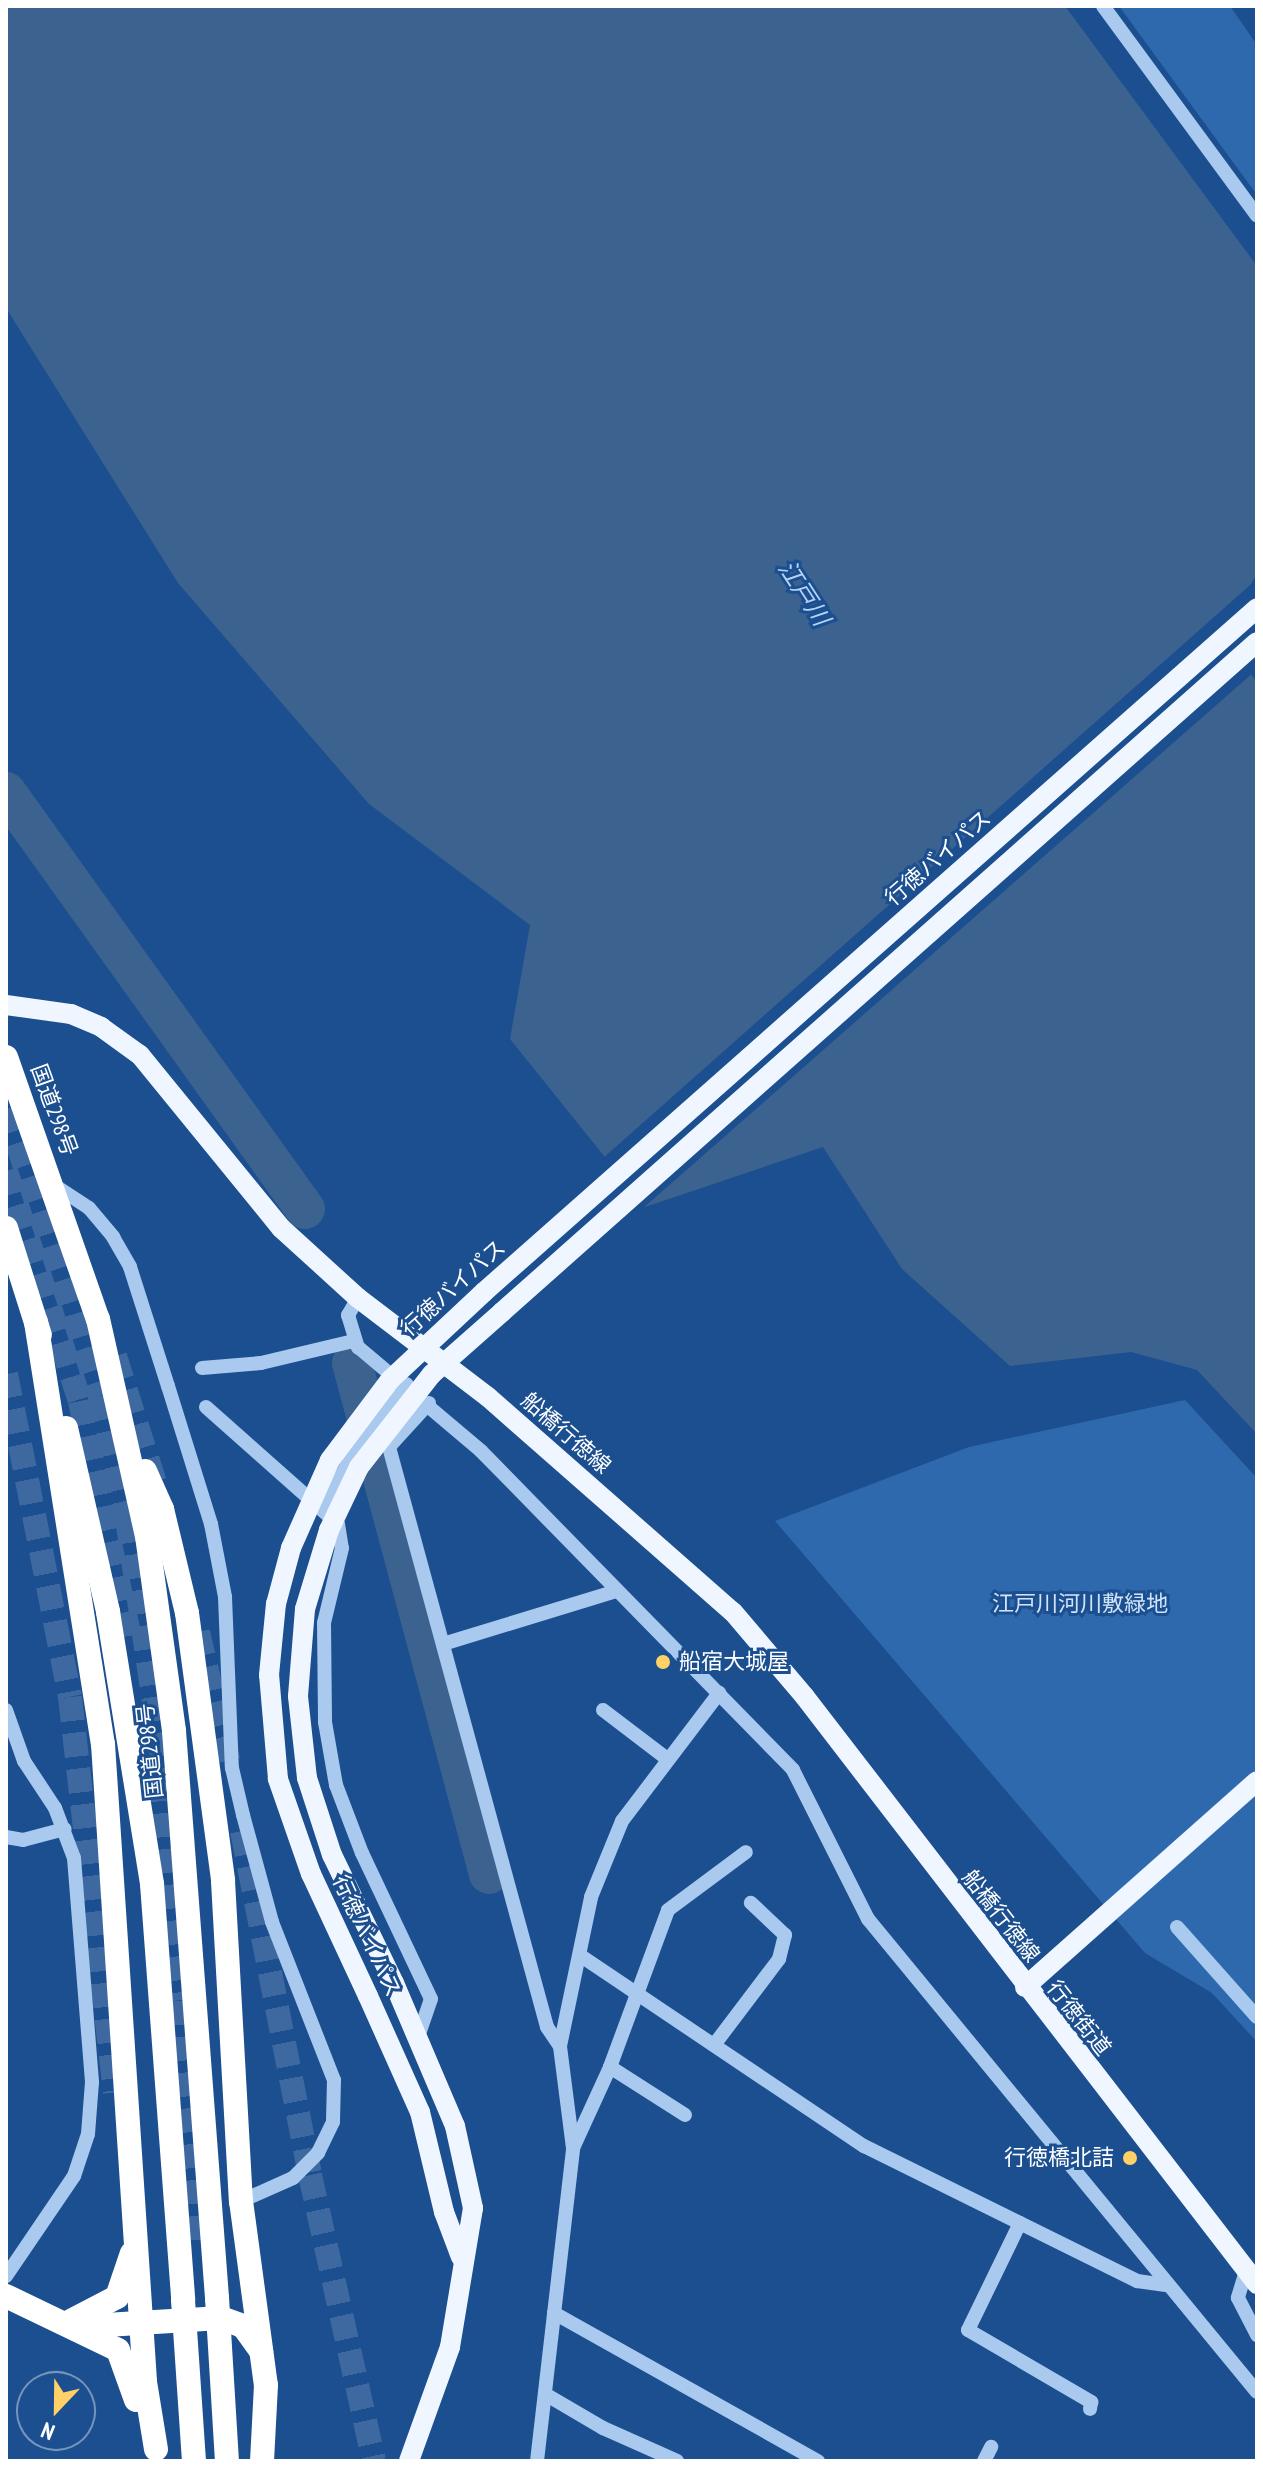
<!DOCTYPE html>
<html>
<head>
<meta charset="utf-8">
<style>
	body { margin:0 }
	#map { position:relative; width:1263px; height:2467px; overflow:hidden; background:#1b4f8f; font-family:"PT Sans Narrow","Noto Sans JP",sans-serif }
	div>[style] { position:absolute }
	.green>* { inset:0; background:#2e69ad }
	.water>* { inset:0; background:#3c6290 }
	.pier>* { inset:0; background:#1b4f8f }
	.river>* { height:40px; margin:-20px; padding:0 20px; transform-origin:20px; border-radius:20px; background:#3c6290 }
	.highway-tunnel>* { height:24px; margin-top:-12px; transform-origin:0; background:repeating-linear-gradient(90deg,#3d69a0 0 24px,transparent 0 36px) }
	.minor>* { height:14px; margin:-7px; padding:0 7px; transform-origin:7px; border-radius:7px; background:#a9c9ee }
	.major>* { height:20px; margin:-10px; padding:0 10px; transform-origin:10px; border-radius:10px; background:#f0f6ff }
	.highway>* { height:24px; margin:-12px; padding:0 12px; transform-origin:12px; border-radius:12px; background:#fff }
	.major-bridge>* { height:20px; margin:-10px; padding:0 10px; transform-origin:10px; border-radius:10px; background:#f0f6ff }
	.highway-bridge>* { height:24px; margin:-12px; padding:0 12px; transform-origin:12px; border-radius:12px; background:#fff }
	.dots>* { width:22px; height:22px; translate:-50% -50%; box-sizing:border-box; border:4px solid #1b4f8f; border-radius:50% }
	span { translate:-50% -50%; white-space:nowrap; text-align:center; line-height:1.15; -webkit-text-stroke:6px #1b4f8f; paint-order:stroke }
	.street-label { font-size:22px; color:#fff }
	.park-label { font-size:22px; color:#cfe3fa }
	.poi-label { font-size:22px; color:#fff }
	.left { translate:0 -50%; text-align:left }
	.right { translate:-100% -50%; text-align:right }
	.water-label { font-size:24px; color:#b5d3f5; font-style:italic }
	.frame { position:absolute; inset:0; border:8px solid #fff; pointer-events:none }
	.north { position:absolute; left:16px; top:2371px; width:80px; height:80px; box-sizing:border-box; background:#1b4f8f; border:2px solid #7695bc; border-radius:50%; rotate:202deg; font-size:22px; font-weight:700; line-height:32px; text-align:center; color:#fff }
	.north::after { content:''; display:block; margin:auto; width:28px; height:36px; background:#ffd166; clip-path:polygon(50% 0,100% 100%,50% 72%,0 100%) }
</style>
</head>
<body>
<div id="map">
	<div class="green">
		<i style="clip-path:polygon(1119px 6px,1230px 6px,1257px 45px,1257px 195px)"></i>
		<i style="clip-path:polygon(1185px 1400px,1257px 1478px,1257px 2042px,1212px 1993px,1145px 1953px,775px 1521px,969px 1447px)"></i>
	</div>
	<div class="water">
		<i style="clip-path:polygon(6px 6px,1065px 6px,1257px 266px,1257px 574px,1220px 636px,1257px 682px,1257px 1434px,1197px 1370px,1131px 1352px,1010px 1366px,902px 1269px,823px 1147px,645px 1207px,510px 1039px,530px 925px,369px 804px,178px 583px,6px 308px)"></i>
	</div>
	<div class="pier">
		<i style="clip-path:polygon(1257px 579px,1225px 636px,1254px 672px,642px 1209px,602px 1159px)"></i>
	</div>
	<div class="river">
		<i style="left:6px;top:792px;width:513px;rotate:54.36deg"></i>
		<i style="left:352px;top:1363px;width:529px;rotate:74.99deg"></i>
	</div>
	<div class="highway-tunnel">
		<i style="left:6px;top:1109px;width:302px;rotate:71.9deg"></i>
		<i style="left:100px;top:1396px;width:126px;rotate:77.6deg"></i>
		<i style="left:127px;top:1519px;width:282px;rotate:81.6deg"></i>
		<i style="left:6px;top:1171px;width:242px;rotate:72.2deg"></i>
		<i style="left:80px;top:1401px;width:246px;rotate:78.1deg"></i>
		<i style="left:115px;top:1356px;width:139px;rotate:72.5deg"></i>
		<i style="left:6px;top:1374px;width:329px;rotate:78.8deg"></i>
		<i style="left:70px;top:1697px;width:398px;rotate:83.5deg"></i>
		<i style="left:198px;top:1632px;width:140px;rotate:76.8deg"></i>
		<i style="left:152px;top:1778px;width:224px;rotate:84.1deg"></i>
		<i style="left:175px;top:2001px;width:251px;rotate:86.3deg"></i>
		<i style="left:242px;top:1831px;width:351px;rotate:78.8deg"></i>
		<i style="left:310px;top:2175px;width:293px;rotate:77.4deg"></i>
	</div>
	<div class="minor">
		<i style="left:1103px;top:6px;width:260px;rotate:53.7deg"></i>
		<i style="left:54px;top:1185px;width:42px;rotate:33.3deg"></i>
		<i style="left:89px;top:1208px;width:38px;rotate:50deg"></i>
		<i style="left:113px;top:1237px;width:34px;rotate:60deg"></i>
		<i style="left:130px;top:1267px;width:125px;rotate:72.3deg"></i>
		<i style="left:168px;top:1386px;width:145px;rotate:72.7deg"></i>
		<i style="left:211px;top:1524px;width:74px;rotate:79.1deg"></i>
		<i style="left:225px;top:1597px;width:171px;rotate:87.7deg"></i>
		<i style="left:232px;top:1768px;width:48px;rotate:76.8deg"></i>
		<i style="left:243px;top:1815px;width:111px;rotate:74.8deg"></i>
		<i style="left:272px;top:1922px;width:170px;rotate:68.6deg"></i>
		<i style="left:334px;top:2080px;width:42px;rotate:91.4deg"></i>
		<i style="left:333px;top:2122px;width:34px;rotate:116deg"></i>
		<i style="left:318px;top:2153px;width:35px;rotate:135deg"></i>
		<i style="left:293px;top:2178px;width:57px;rotate:156.1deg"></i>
		<i style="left:358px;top:1298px;width:20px;rotate:120deg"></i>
		<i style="left:348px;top:1315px;width:34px;rotate:73deg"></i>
		<i style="left:358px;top:1347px;width:161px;rotate:40.2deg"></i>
		<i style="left:481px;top:1451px;width:446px;rotate:45.6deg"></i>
		<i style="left:793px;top:1770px;width:167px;rotate:63.3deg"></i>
		<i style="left:868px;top:1919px;width:612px;rotate:50.57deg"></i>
		<i style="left:202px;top:1368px;width:59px;rotate:-4.8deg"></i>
		<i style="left:261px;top:1363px;width:95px;rotate:-13.4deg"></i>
		<i style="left:429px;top:1403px;width:59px;rotate:132.3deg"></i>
		<i style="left:389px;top:1447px;width:601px;rotate:74.76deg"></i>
		<i style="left:547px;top:2027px;width:23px;rotate:56deg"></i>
		<i style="left:206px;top:1407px;width:176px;rotate:41.6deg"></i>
		<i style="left:338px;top:1524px;width:24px;rotate:81deg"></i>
		<i style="left:342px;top:1548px;width:77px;rotate:103.5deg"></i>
		<i style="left:324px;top:1623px;width:99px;rotate:89.4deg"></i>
		<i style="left:325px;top:1722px;width:64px;rotate:80.1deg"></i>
		<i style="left:336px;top:1785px;width:73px;rotate:69.1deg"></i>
		<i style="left:362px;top:1853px;width:161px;rotate:64.7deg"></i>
		<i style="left:431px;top:1999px;width:37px;rotate:109deg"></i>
		<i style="left:324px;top:1509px;width:54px;rotate:-62.5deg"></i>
		<i style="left:349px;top:1461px;width:96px;rotate:-53deg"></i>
		<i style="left:443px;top:1644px;width:181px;rotate:-17deg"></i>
		<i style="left:6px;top:1710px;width:54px;rotate:70.6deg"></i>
		<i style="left:24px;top:1761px;width:56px;rotate:56.6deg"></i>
		<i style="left:55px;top:1808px;width:53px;rotate:69.2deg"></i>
		<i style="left:74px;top:1858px;width:225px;rotate:85.4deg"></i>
		<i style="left:92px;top:2082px;width:52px;rotate:94.4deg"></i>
		<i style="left:88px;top:2134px;width:44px;rotate:108.4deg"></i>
		<i style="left:74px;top:2176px;width:121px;rotate:124.2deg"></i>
		<i style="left:603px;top:1710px;width:79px;rotate:37.3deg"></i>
		<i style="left:6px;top:1837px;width:17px;rotate:10deg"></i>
		<i style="left:23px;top:1840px;width:43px;rotate:-14.7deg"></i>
		<i style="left:1177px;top:1927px;width:120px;rotate:48.4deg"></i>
		<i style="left:581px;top:1956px;width:341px;rotate:33.9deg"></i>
		<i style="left:864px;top:2146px;width:305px;rotate:26.3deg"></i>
		<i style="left:1137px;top:2281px;width:29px;rotate:8deg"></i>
		<i style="left:714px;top:2045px;width:108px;rotate:-52.9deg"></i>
		<i style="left:779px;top:1959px;width:25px;rotate:-76deg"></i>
		<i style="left:785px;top:1935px;width:47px;rotate:-136.7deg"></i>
		<i style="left:610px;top:2067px;width:89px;rotate:32.6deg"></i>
		<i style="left:573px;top:2148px;width:89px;rotate:-65.4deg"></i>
		<i style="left:610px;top:2067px;width:167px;rotate:-69.7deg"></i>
		<i style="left:668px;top:1910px;width:97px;rotate:-36.6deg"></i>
		<i style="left:1020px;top:2223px;width:119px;rotate:115.9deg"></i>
		<i style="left:968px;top:2330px;width:143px;rotate:30.3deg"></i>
		<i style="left:1091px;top:2402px;width:7px;rotate:98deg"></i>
		<i style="left:1246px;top:2271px;width:28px;rotate:107deg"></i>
		<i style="left:1238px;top:2298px;width:42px;rotate:62.8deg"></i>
		<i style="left:554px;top:2313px;width:303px;rotate:29.3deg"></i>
		<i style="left:545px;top:2394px;width:67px;rotate:30.4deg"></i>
		<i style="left:603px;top:2428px;width:81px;rotate:24deg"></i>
		<i style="left:537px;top:2461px;width:315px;rotate:-83.4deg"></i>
		<i style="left:573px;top:2148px;width:103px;rotate:-97.3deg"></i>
		<i style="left:560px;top:2046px;width:152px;rotate:-78.2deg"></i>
		<i style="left:591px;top:1897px;width:82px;rotate:-67.8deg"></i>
		<i style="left:622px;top:1821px;width:161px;rotate:-52.8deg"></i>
		<i style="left:984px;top:2461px;width:16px;rotate:-63deg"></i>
	</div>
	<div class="major">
		<i style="left:6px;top:1005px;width:66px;rotate:7.9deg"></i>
		<i style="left:71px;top:1014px;width:33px;rotate:23deg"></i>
		<i style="left:101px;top:1027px;width:48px;rotate:35.7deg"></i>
		<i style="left:140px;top:1055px;width:223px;rotate:50.8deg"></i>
		<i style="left:281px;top:1228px;width:104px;rotate:42.3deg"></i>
		<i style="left:358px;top:1298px;width:163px;rotate:37.3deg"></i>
		<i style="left:488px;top:1397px;width:326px;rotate:41.3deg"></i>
		<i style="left:733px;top:1612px;width:111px;rotate:49.7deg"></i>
		<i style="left:805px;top:1697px;width:741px;rotate:52.4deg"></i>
		<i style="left:484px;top:1292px;width:1032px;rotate:-41.5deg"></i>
		<i style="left:502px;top:1312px;width:1009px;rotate:-41.59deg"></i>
		<i style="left:394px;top:1983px;width:155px;rotate:66.9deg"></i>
		<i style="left:455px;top:2126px;width:84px;rotate:77.6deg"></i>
		<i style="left:473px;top:2208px;width:141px;rotate:99.4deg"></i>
		<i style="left:450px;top:2347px;width:121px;rotate:109.8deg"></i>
		<i style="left:1025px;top:1987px;width:310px;rotate:-41.6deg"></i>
		<i style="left:368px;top:1996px;width:127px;rotate:65.9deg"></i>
		<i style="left:420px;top:2112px;width:103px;rotate:76.5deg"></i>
		<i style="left:444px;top:2212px;width:48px;rotate:69.3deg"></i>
	</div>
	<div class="highway">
		<i style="left:6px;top:1057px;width:278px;rotate:70.7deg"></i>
		<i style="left:98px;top:1319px;width:222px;rotate:77.3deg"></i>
		<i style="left:147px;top:1536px;width:197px;rotate:82.1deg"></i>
		<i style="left:174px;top:1731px;width:569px;rotate:85.66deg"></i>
		<i style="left:6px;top:1228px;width:112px;rotate:72.4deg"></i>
		<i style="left:36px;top:1322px;width:427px;rotate:81deg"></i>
		<i style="left:103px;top:1744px;width:639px;rotate:86.23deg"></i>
		<i style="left:145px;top:2382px;width:68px;rotate:80.7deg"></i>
		<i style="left:66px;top:1428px;width:189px;rotate:77.1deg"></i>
		<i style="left:108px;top:1612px;width:276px;rotate:80.8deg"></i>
		<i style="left:152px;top:1884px;width:417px;rotate:85.7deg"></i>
		<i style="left:145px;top:1471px;width:42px;rotate:65.9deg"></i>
		<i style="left:162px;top:1509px;width:107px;rotate:76.5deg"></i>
		<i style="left:187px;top:1613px;width:270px;rotate:82.3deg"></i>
		<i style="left:223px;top:1881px;width:321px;rotate:86.8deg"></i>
		<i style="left:241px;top:2201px;width:186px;rotate:82.3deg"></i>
		<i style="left:266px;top:2385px;width:76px;rotate:93deg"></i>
		<i style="left:6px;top:2296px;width:124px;rotate:25.7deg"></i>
		<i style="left:118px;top:2350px;width:53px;rotate:70.2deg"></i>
		<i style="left:71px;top:2321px;width:52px;rotate:-27.6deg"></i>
		<i style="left:117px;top:2297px;width:46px;rotate:-71.2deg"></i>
		<i style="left:73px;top:2327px;width:148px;rotate:-3.5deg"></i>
		<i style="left:221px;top:2318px;width:23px;rotate:20deg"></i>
		<i style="left:243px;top:2326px;width:31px;rotate:54deg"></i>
	</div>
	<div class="major-bridge">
		<i style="left:394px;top:1983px;width:142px;rotate:-115.8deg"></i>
		<i style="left:332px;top:1855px;width:81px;rotate:-108deg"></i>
		<i style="left:307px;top:1778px;width:82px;rotate:-96.3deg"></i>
		<i style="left:298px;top:1696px;width:87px;rotate:-85.4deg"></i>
		<i style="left:305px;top:1609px;width:83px;rotate:-73.1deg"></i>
		<i style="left:329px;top:1530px;width:70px;rotate:-64.5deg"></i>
		<i style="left:359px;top:1467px;width:118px;rotate:-51.9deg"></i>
		<i style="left:432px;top:1374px;width:94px;rotate:-41.5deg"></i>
		<i style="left:368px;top:1996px;width:135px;rotate:-115deg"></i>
		<i style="left:311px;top:1874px;width:101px;rotate:-109.2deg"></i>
		<i style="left:278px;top:1779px;width:104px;rotate:-94.9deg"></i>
		<i style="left:269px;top:1675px;width:71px;rotate:-84.4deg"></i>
		<i style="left:276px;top:1604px;width:58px;rotate:-75deg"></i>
		<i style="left:291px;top:1548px;width:96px;rotate:-66.1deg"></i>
		<i style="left:330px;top:1460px;width:100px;rotate:-53.1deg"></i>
		<i style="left:390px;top:1380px;width:129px;rotate:-43.1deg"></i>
	</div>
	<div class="highway-bridge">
		<i style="left:217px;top:2298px;width:163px;rotate:86.5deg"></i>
		<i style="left:183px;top:2300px;width:161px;rotate:86.1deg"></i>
	</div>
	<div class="dots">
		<i style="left:663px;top:1662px;background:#ffd166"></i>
		<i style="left:1130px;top:2158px;background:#ffd166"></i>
	</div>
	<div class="street-label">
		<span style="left:938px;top:858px;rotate:-41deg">行徳バイパス</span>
		<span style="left:54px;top:1110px;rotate:70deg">国道298号</span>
		<span style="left:453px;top:1288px;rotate:-42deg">行徳バイパス</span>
		<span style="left:566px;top:1433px;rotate:41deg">船橋行徳線</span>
		<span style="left:150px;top:1751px;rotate:-96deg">国道298号</span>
		<span style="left:1001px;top:1916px;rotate:52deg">船橋行徳線</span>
		<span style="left:367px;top:1936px;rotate:65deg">行徳バイパス</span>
		<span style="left:1079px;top:2018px;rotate:52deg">行徳街道</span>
	</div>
	<div class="park-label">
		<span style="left:1080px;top:1604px">江戸川河川敷緑地</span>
	</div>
	<div class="poi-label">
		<span class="left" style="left:679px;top:1662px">船宿大城屋</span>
		<span class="right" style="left:1114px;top:2158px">行徳橋北詰</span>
	</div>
	<div class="water-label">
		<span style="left:804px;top:593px;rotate:57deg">江戸川</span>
	</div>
	<div class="frame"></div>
	<div class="north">N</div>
</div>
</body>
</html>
